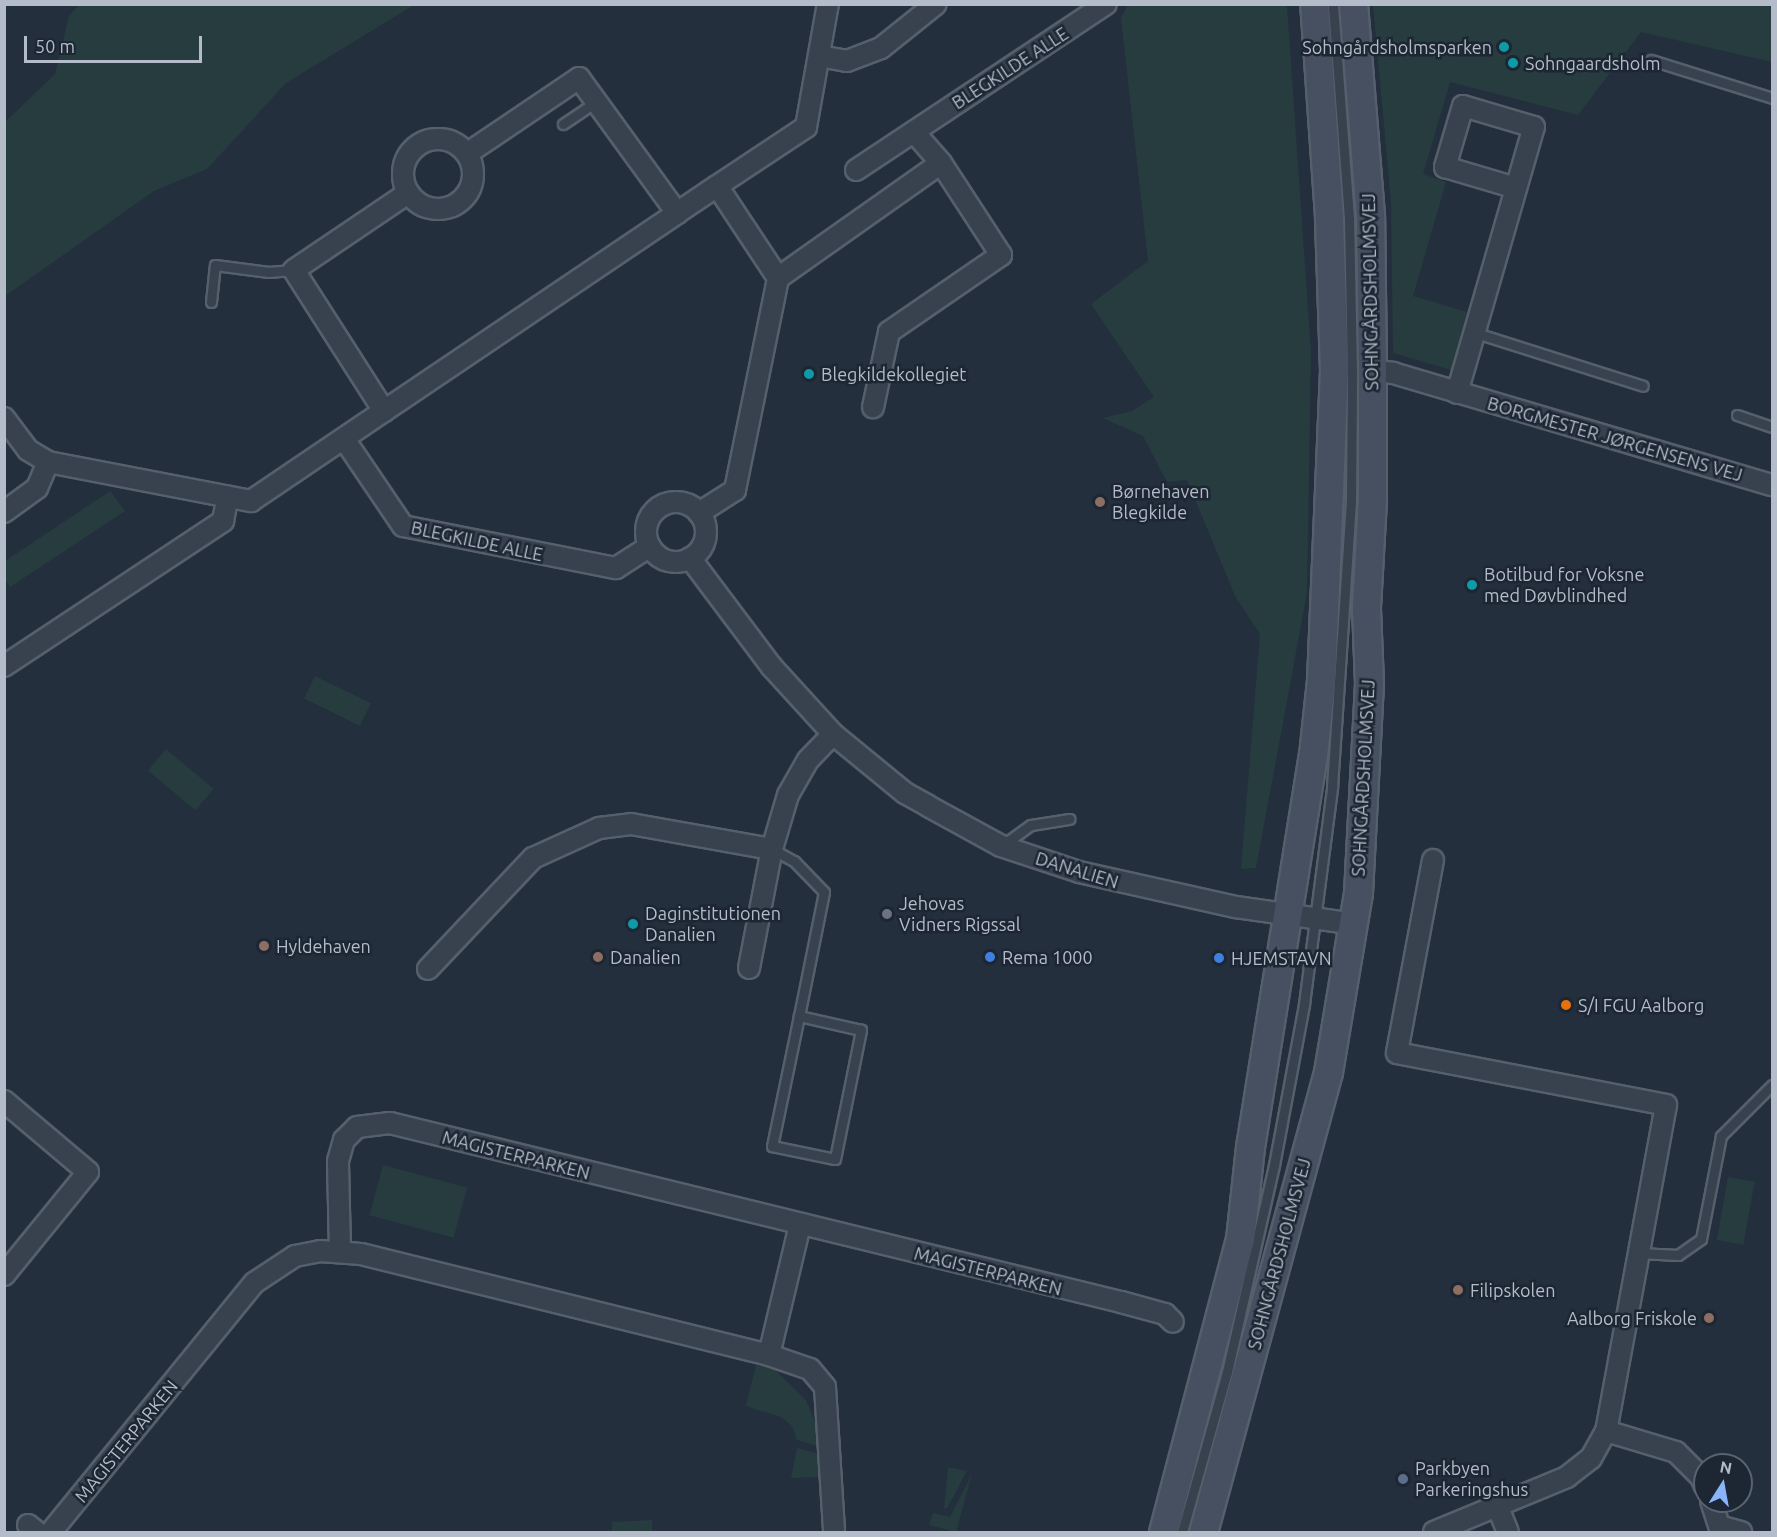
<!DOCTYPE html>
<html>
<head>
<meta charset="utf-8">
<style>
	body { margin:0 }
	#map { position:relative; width:1777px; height:1537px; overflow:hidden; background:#242f3e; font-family:Ubuntu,sans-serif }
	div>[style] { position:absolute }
	.green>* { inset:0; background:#263c3f; transform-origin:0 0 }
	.roads { filter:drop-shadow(2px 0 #565f6c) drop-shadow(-2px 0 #565f6c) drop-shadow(0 2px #565f6c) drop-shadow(0 -2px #565f6c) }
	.lane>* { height:9px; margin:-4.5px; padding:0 4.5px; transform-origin:4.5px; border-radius:4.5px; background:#38414e }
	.street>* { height:20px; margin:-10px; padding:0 10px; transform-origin:10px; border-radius:10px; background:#38414e }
	.street>.ring { margin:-10px; padding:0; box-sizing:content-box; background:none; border:20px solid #38414e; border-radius:50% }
	.secondary>* { height:27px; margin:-13.5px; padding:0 13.5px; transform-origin:13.5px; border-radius:13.5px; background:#465061 }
	.dots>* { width:16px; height:16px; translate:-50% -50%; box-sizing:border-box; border:3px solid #1d2633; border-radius:50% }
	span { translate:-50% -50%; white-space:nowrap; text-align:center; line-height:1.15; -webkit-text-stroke:5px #1d2633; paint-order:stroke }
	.poi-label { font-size:18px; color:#b4bcc9 }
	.right { translate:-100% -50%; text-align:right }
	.left { translate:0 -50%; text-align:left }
	.street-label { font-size:18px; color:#b4bcc9 }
	.frame { position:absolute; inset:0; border:6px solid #b4bcc9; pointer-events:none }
	.north { position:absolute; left:1693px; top:1453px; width:60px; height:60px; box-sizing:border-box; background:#1d2633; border:2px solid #59626f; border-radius:50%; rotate:11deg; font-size:16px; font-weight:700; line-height:24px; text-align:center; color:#b4bcc9 }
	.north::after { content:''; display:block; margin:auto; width:21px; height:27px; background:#8ab4f8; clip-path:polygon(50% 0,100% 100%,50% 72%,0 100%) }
	.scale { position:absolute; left:24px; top:36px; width:178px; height:27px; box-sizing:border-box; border:3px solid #b4bcc9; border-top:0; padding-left:8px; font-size:18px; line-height:21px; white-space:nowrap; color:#b4bcc9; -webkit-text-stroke:4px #1d2633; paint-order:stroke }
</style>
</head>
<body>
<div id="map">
	<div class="green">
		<i style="clip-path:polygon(79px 5px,79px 4px,414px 5px,286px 83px,207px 169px,154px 191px,5px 296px,5px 122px,55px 74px,69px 16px)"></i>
		<i style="clip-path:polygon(1128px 5px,1287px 5px,1311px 353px,1307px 593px,1256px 868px,1241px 869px,1260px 634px,1236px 598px,1187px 480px,1167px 482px,1143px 436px,1103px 418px,1132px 411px,1154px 397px,1091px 304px,1148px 261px,1121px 18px)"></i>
		<i style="clip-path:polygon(1373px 5px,1772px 5px,1772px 62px,1641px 32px,1578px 115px,1450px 82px,1423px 174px,1446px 182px,1413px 296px,1467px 312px,1451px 370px,1393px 353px,1391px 202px)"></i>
		<i style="clip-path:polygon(110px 491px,125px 511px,10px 587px,5px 579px,5px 561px)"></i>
		<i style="left:315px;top:676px;width:62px;height:25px;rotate:26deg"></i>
		<i style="left:166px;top:749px;width:62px;height:28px;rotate:40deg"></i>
		<i style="left:383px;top:1165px;width:87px;height:52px;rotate:15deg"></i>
		<i style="left:1728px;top:1177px;width:27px;height:64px;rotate:10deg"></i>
		<i style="clip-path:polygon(756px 1365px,775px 1370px,806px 1400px,815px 1422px,817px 1446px,797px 1440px,792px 1426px,781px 1417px,746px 1406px)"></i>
		<i style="clip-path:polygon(797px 1448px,819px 1454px,822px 1477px,791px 1478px)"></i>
		<i style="clip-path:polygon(948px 1467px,967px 1471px,947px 1508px,944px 1508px)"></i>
		<i style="clip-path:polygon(972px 1474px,956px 1532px,929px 1525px,933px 1513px,950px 1517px)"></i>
		<i style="clip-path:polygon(652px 1520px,652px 1532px,612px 1532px,612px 1522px)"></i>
	</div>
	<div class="roads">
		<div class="lane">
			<i style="left:1651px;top:60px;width:127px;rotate:17.4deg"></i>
			<i style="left:563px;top:124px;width:40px;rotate:-34deg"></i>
			<i style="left:211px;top:302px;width:37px;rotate:-84deg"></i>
			<i style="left:215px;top:265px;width:54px;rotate:7.4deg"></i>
			<i style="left:269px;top:272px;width:25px;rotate:-5deg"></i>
			<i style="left:1473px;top:332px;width:178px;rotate:17.6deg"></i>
			<i style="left:1737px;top:415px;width:37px;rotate:19deg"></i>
			<i style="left:1003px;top:845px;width:34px;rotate:-36deg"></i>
			<i style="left:1031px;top:825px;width:39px;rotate:-9deg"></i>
			<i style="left:772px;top:849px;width:25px;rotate:29deg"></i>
			<i style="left:794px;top:861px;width:43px;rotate:45.9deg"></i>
			<i style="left:824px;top:892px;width:126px;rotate:101.4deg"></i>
			<i style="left:799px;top:1016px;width:133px;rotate:101.7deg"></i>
			<i style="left:772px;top:1146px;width:64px;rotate:11.7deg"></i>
			<i style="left:835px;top:1159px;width:132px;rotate:-78.6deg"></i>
			<i style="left:861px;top:1030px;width:64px;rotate:-167.3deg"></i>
			<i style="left:1639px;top:1253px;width:39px;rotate:3deg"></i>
			<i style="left:1678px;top:1255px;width:28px;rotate:-35deg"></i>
			<i style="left:1701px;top:1239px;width:105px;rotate:-79deg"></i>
			<i style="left:1721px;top:1136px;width:72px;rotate:-45deg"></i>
			<i style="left:1182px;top:1532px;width:166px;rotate:-74.3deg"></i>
			<i style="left:1227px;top:1372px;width:212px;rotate:-77.2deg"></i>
			<i style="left:1274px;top:1165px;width:164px;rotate:-79.4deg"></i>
			<i style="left:1304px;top:1004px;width:219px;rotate:-82.6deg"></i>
			<i style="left:1332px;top:787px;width:288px;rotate:-86.2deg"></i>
			<i style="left:1351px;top:500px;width:127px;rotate:-89.5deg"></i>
			<i style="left:1352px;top:373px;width:155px;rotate:-91.1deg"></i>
			<i style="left:1349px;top:218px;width:215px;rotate:-94.3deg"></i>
		</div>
		<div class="street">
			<i style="left:819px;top:56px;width:28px;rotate:10deg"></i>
			<i style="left:847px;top:61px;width:36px;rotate:-21deg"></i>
			<i style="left:881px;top:48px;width:70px;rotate:-38.7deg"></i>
			<i style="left:914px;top:132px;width:41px;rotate:48.9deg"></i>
			<i class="ring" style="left:403px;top:139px;width:50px;height:50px"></i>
			<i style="left:468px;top:153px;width:134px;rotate:-34deg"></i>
			<i style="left:579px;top:78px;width:167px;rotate:54deg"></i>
			<i style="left:677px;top:213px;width:48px;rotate:-34deg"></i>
			<i style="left:856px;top:170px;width:300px;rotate:-33.6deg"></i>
			<i style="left:778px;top:278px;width:110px;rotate:-123.5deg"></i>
			<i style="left:717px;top:186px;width:107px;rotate:-33.5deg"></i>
			<i style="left:806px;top:127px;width:125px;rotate:-79.9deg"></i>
			<i style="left:1372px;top:371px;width:21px;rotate:5deg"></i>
			<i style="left:1393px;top:373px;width:395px;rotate:16.5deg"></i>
			<i style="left:1457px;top:393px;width:277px;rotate:-73.9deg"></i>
			<i style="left:1534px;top:127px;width:74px;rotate:-163.5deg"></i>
			<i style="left:1463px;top:106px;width:64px;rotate:106.4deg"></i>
			<i style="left:1445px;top:167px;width:74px;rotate:16.5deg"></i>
			<i style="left:384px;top:411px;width:354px;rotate:-34deg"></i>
			<i style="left:4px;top:418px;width:40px;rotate:53deg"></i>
			<i style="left:28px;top:450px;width:23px;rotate:31deg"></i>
			<i style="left:344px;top:439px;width:105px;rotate:55.9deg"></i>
			<i style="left:403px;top:526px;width:217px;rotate:11.2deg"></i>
			<i style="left:616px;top:568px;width:40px;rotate:-32.9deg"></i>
			<i class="ring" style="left:646px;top:502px;width:40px;height:40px"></i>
			<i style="left:4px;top:512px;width:41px;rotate:-36deg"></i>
			<i style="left:37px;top:488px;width:28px;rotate:-67deg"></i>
			<i style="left:48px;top:462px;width:207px;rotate:10.9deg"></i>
			<i style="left:251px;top:501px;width:161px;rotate:-34.1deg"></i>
			<i style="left:384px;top:411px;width:167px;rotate:-122.6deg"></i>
			<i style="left:294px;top:270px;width:138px;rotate:-34deg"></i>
			<i style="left:699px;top:513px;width:43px;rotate:-32.6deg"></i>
			<i style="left:735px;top:490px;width:216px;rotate:-78.5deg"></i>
			<i style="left:778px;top:278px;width:199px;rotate:-35.2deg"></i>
			<i style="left:941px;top:163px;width:110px;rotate:56.9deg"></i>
			<i style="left:1001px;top:255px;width:136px;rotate:145.5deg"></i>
			<i style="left:889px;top:332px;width:77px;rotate:102deg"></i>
			<i style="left:690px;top:558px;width:135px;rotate:53.1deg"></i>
			<i style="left:771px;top:666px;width:92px;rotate:47.6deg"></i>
			<i style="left:833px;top:734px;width:93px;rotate:39.3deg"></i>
			<i style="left:905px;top:793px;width:26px;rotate:29deg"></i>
			<i style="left:928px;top:806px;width:83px;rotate:28.7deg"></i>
			<i style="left:1001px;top:846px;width:82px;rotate:18.4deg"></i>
			<i style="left:1079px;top:872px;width:161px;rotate:12.6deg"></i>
			<i style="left:1236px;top:907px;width:119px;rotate:8.2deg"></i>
			<i style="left:4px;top:666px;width:263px;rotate:-33.5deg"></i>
			<i style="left:223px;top:521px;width:25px;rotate:-79deg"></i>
			<i style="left:1433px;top:860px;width:196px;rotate:100.6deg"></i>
			<i style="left:1397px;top:1053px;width:274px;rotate:10.9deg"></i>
			<i style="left:1666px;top:1105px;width:331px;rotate:100.4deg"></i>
			<i style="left:1606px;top:1431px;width:31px;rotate:119deg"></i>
			<i style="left:1591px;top:1458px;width:31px;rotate:142deg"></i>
			<i style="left:1567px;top:1477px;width:144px;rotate:157.5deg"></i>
			<i style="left:749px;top:968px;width:121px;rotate:-79.1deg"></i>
			<i style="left:772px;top:849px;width:56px;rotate:-73.5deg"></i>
			<i style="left:788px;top:795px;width:40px;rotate:-60.3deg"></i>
			<i style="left:808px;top:760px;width:36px;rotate:-46deg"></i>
			<i style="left:428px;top:969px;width:153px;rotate:-46.6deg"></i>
			<i style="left:533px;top:858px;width:72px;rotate:-24.4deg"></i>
			<i style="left:599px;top:828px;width:32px;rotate:-7deg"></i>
			<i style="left:631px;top:824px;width:143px;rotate:10.1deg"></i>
			<i style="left:4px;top:1101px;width:110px;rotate:40.2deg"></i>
			<i style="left:88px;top:1172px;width:133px;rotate:129.2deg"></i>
			<i style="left:340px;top:1251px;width:90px;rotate:-91.3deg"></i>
			<i style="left:338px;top:1161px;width:22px;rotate:-74deg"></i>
			<i style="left:344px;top:1140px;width:18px;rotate:-45deg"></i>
			<i style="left:357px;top:1127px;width:33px;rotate:-7deg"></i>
			<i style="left:390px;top:1123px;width:753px;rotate:13.76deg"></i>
			<i style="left:1121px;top:1302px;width:46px;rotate:15.3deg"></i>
			<i style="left:1165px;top:1314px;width:11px;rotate:45deg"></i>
			<i style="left:769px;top:1355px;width:134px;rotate:-76.6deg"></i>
			<i style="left:1606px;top:1431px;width:73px;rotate:16.7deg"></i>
			<i style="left:1676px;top:1452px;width:35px;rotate:45deg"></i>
			<i style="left:1701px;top:1477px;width:10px;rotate:66deg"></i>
			<i style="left:1711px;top:1501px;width:33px;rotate:72deg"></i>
			<i style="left:1497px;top:1505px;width:29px;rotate:68deg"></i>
			<i style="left:28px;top:1525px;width:11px;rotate:38deg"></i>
			<i style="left:1722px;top:1527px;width:20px;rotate:15deg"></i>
			<i style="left:51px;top:1532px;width:321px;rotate:-50.8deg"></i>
			<i style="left:254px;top:1283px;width:49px;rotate:-33.4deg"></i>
			<i style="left:295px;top:1256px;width:25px;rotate:-11deg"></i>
			<i style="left:320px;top:1251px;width:41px;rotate:4.2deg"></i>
			<i style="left:361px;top:1254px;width:420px;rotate:13.9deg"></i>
			<i style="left:769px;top:1355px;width:43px;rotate:18.9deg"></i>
			<i style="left:810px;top:1369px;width:23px;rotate:50deg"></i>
			<i style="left:825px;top:1387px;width:145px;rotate:86.4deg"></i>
		</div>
		<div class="secondary">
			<i style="left:1163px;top:1532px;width:303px;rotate:-75.3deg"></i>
			<i style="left:1240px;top:1239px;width:93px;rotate:-83.8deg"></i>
			<i style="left:1250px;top:1147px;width:397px;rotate:-80.9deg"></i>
			<i style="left:1313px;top:755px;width:75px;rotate:-83.9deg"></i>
			<i style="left:1321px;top:680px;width:310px;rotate:-87.6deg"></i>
			<i style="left:1334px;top:370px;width:154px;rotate:-91.9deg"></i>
			<i style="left:1329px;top:216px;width:213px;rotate:-94deg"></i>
			<i style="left:1203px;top:1532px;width:477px;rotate:-74.8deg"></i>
			<i style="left:1328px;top:1072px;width:181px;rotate:-80.5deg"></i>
			<i style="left:1358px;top:893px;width:210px;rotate:-87deg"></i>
			<i style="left:1369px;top:683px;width:76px;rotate:-92.3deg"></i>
			<i style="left:1366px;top:607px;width:109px;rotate:-86.8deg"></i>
			<i style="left:1372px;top:498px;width:127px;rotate:-90deg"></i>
			<i style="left:1372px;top:371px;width:156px;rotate:-90.7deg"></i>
			<i style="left:1370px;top:215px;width:212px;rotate:-94.6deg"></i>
		</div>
	</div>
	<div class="dots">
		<i style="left:1504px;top:47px;background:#0f9aa8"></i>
		<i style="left:1513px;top:63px;background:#0f9aa8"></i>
		<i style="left:809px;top:374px;background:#0f9aa8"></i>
		<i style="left:1100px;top:502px;background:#8d6e63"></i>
		<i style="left:1472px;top:585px;background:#0f9aa8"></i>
		<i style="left:887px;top:914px;background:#6b7280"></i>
		<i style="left:633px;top:924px;background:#0f9aa8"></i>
		<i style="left:264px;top:946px;background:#8d6e63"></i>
		<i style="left:598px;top:957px;background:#8d6e63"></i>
		<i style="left:990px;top:957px;background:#3f7fe0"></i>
		<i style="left:1219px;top:958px;background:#3f7fe0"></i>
		<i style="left:1566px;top:1005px;background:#e8710a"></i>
		<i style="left:1458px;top:1290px;background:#8d6e63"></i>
		<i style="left:1709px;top:1318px;background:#8d6e63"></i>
		<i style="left:1403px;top:1479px;background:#5c6f8a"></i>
	</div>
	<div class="poi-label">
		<span class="right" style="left:1492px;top:47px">Sohngårdsholmsparken</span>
		<span class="left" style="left:1525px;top:63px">Sohngaardsholm</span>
		<span class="left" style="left:821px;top:374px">Blegkildekollegiet</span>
		<span class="left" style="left:1112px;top:502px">Børnehaven<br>Blegkilde</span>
		<span class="left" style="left:1484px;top:585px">Botilbud for Voksne<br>med Døvblindhed</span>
		<span class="left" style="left:899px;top:914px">Jehovas<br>Vidners Rigssal</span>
		<span class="left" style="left:645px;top:924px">Daginstitutionen<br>Danalien</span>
		<span class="left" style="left:276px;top:946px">Hyldehaven</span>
		<span class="left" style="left:610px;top:957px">Danalien</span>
		<span class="left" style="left:1002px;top:957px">Rema 1000</span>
		<span class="left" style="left:1231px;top:958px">HJEMSTAVN</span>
		<span class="left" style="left:1578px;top:1005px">S/I FGU Aalborg</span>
		<span class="left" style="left:1470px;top:1290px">Filipskolen</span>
		<span class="right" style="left:1697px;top:1318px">Aalborg Friskole</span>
		<span class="left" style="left:1415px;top:1479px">Parkbyen<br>Parkeringshus</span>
	</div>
	<div class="street-label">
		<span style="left:1010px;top:68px;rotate:-33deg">BLEGKILDE ALLE</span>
		<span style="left:1370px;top:292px;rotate:-91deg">SOHNGÅRDSHOLMSVEJ</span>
		<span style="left:1615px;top:439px;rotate:16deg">BORGMESTER JØRGENSENS VEJ</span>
		<span style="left:477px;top:541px;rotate:12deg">BLEGKILDE ALLE</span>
		<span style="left:1363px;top:778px;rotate:-87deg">SOHNGÅRDSHOLMSVEJ</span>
		<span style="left:1077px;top:870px;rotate:17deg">DANALIEN</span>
		<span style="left:516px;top:1155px;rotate:14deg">MAGISTERPARKEN</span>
		<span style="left:1279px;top:1254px;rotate:-75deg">SOHNGÅRDSHOLMSVEJ</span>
		<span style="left:988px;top:1271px;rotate:14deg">MAGISTERPARKEN</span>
		<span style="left:126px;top:1441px;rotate:-51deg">MAGISTERPARKEN</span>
	</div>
	<div class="frame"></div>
	<div class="north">N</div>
	<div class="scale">50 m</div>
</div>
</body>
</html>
